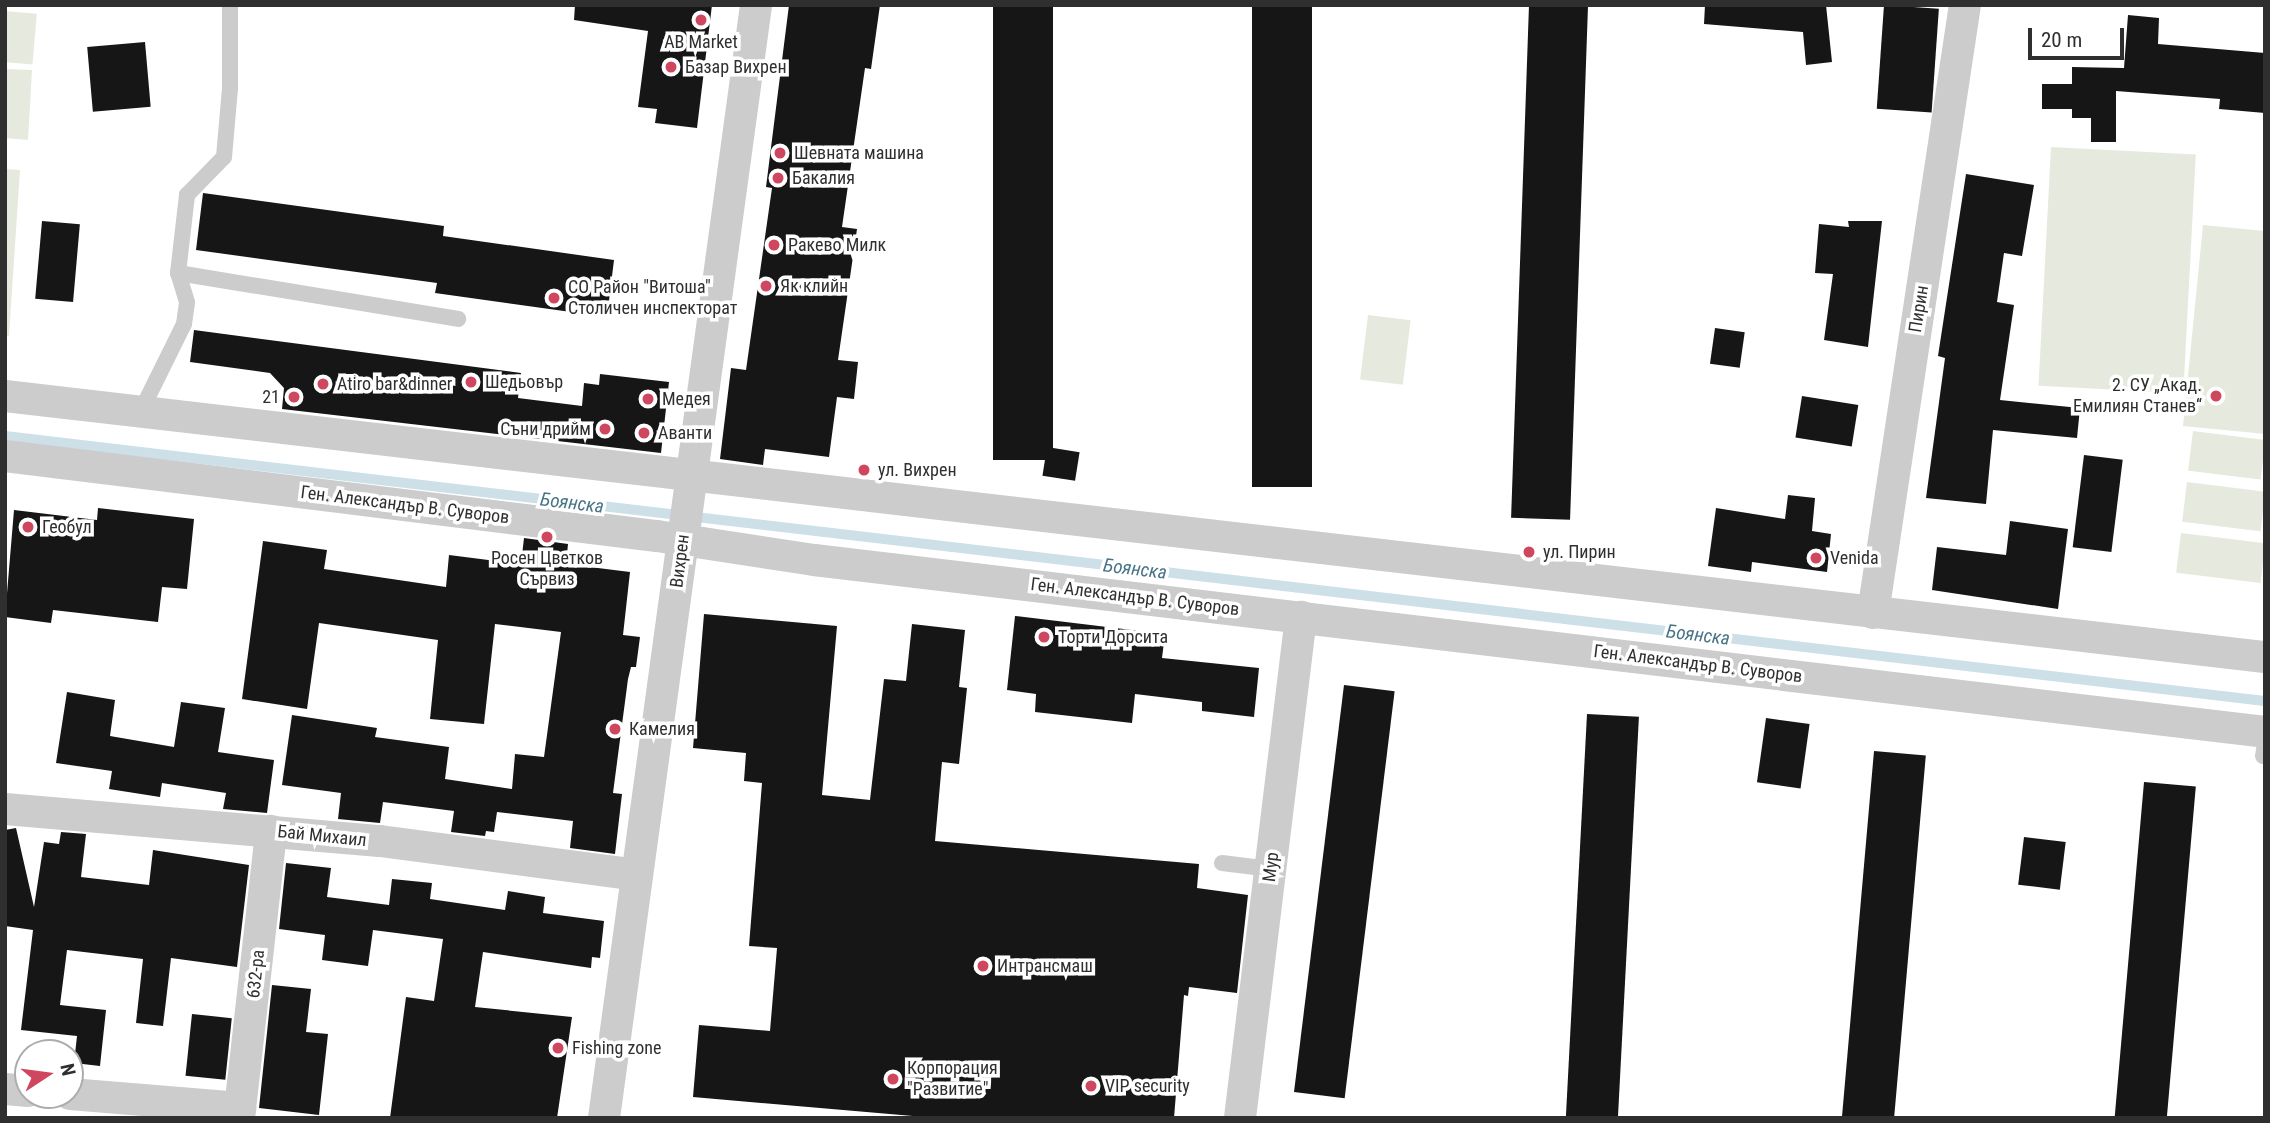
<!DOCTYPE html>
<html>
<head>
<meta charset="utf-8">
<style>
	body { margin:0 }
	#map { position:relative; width:2270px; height:1123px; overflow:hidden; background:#fff; font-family:"Roboto Condensed",sans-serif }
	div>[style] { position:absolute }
	.green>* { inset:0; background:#e6eade; transform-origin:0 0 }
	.stream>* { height:10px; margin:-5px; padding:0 5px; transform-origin:5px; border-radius:5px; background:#cde0e7 }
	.building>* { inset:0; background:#161616; transform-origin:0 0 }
	.service>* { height:16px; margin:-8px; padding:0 8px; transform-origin:8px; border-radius:8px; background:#ccc }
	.minor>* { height:32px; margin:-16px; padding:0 16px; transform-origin:16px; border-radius:16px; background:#ccc }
	.dots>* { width:19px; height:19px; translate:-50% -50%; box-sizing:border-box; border:4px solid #fff; border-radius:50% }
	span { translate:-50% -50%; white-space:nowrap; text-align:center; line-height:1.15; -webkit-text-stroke:7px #fff; paint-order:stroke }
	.poi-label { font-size:18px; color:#2f2f2f }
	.left { translate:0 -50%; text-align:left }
	.right { translate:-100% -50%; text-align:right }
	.street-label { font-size:18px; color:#2f2f2f }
	.water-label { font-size:19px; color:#477486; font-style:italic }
	.frame { position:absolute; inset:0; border:7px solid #2f2f2f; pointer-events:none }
	.north { position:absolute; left:14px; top:1039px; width:70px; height:70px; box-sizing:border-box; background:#fff; border:2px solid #acacac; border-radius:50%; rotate:77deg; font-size:19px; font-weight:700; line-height:28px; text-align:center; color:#2f2f2f }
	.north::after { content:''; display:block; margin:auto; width:24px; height:32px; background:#cf475f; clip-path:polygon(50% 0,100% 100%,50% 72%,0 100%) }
	.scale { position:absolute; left:2028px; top:28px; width:96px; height:32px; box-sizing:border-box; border:4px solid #2f2f2f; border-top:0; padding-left:9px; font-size:21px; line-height:24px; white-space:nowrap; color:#2f2f2f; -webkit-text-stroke:5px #fff; paint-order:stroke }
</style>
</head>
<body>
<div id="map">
	<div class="green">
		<i style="left:5px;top:11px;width:32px;height:51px;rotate:5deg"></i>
		<i style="clip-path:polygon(5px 69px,32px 70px,28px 140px,5px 138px)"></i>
		<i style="left:2051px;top:147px;width:145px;height:239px;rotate:3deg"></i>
		<i style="clip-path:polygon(5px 169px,20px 170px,9px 336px,5px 335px)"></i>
		<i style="clip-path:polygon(2203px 225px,2265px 231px,2265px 434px,2183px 426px)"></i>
		<i style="left:1368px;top:315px;width:43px;height:65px;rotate:7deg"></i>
		<i style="left:2193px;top:431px;width:73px;height:40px;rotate:7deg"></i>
		<i style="left:2187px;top:482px;width:79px;height:40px;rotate:7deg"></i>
		<i style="left:2181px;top:533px;width:85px;height:40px;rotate:7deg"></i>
	</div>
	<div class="stream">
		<i style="left:5px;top:436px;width:2275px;rotate:6.69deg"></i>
	</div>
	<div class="building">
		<i style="clip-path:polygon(575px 5px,712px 5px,697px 128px,655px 123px,657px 109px,638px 107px,648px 31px,574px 20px)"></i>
		<i style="clip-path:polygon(789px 5px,880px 5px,871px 69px,865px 68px,842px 227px,857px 229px,838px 360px,858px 362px,854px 399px,837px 397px,829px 457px,765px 449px,763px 465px,720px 459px,731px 368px,746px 370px,772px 188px,766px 187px)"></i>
		<i style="left:993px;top:5px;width:60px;height:455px"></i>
		<i style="left:1252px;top:5px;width:60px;height:482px"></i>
		<i style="left:1529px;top:5px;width:59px;height:513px;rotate:2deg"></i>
		<i style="clip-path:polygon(1705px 5px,1826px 5px,1832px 62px,1806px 65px,1803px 32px,1704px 24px)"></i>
		<i style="left:1884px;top:5px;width:55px;height:104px;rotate:4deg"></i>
		<i style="clip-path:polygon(2128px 15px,2159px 18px,2158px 44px,2265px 53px,2265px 113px,2219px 109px,2220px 99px,2116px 91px,2116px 142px,2091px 142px,2091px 118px,2072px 118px,2072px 109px,2042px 109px,2042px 84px,2072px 84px,2072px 67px,2124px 68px)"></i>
		<i style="left:145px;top:42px;width:65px;height:58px;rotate:85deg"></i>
		<i style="clip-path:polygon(1966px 174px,2034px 185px,2022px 256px,2004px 253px,1997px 302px,2014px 305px,2000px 400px,2080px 408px,2077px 438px,1993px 430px,1986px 504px,1926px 498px,1945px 358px,1938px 356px)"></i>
		<i style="clip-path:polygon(203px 193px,444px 226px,443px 236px,614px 260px,607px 317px,435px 293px,437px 283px,196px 250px)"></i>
		<i style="left:42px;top:221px;width:38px;height:78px;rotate:5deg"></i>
		<i style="clip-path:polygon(1848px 221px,1882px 221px,1868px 347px,1824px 340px,1833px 274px,1815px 273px,1819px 224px,1849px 227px)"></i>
		<i style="left:1715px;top:328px;width:30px;height:36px;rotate:8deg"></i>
		<i style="clip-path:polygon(194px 330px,521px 373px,518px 398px,582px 406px,584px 383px,599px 385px,600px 374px,669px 382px,661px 453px,282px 409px,284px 388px,270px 373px,190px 362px)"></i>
		<i style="left:1802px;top:396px;width:57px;height:42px;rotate:9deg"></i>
		<i style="left:1047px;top:447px;width:33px;height:29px;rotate:9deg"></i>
		<i style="left:2084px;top:455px;width:39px;height:93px;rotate:7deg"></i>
		<i style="clip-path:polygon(1788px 495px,1815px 498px,1812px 531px,1831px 534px,1827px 572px,1752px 562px,1751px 572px,1708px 566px,1716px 508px,1785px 519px)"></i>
		<i style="clip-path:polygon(98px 508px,194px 519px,187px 589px,162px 587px,158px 622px,53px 610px,51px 623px,5px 617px,14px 510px,97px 520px)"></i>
		<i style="clip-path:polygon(2010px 521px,2068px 529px,2058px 609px,1932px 590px,1937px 547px,2006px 555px)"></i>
		<i style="clip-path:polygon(524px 538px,568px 544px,566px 564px,630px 572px,623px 635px,640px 637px,636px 667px,631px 667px,628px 679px,613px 793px,622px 794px,615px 854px,570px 848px,573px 821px,497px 812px,494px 832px,486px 831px,485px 836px,451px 832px,454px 811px,383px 802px,380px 823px,338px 819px,341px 793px,282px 785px,292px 715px,377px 728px,375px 737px,449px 747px,445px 779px,512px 789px,515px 754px,544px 757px,561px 632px,495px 624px,484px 724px,430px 719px,438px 640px,319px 623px,307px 709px,242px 699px,263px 541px,327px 550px,324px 569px,446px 587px,449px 555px,521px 564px)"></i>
		<i style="clip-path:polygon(704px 614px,837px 626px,822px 795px,870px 800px,884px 679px,906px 681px,912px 624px,965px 630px,959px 687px,967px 688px,959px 764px,942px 762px,935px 841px,1199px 864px,1197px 888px,1248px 895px,1237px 993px,1189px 987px,1188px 996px,1184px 995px,1174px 1118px,936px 1118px,693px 1097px,699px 1025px,770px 1031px,777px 948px,749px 946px,762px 783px,744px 781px,746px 753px,693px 748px)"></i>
		<i style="clip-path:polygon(1015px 616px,1165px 634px,1162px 658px,1259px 668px,1254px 717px,1202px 711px,1202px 702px,1135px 694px,1132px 723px,1035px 712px,1036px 694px,1007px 690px)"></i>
		<i style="left:1344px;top:685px;width:51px;height:410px;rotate:7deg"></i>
		<i style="clip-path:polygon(67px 692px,115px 700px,110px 736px,174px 747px,181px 702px,225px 708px,218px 752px,274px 760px,267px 813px,223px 809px,226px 793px,162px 783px,160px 797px,109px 789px,112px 771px,56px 763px)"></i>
		<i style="left:1587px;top:714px;width:52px;height:405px;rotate:3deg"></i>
		<i style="left:1766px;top:718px;width:44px;height:65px;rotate:8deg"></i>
		<i style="left:1874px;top:751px;width:52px;height:369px;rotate:5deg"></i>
		<i style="left:2144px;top:782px;width:52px;height:338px;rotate:5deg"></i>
		<i style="clip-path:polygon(16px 828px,34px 907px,44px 842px,59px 844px,61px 832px,86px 834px,81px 877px,149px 885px,153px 850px,249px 865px,237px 967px,171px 958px,163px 1026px,136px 1023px,143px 959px,67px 950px,60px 1005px,106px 1010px,100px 1066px,74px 1063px,77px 1036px,21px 1030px,33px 930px,5px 926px,5px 830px)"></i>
		<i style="left:2024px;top:837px;width:42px;height:48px;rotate:7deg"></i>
		<i style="clip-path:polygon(286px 863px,331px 868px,327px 897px,389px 905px,392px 879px,432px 883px,430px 899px,505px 910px,508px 891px,545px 897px,543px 913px,604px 921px,600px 958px,592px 957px,591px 968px,483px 952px,475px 1007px,572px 1017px,557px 1118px,390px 1118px,406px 997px,434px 1001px,443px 939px,373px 930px,368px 966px,322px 960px,325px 935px,279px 929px)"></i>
		<i style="clip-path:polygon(272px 985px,311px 989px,306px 1032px,328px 1034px,319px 1115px,259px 1108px)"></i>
		<i style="left:192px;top:1014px;width:40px;height:62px;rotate:6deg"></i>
	</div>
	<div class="service">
		<i style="left:178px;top:273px;width:284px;rotate:9.3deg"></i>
		<i style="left:141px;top:411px;width:97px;rotate:-63.7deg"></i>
		<i style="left:184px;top:324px;width:22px;rotate:-82deg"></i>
		<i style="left:187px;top:302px;width:30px;rotate:-107deg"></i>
		<i style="left:178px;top:273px;width:79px;rotate:-83.4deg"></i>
		<i style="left:187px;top:195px;width:53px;rotate:-45.8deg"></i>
		<i style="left:224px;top:157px;width:69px;rotate:-85deg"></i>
		<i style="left:230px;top:88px;width:83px;rotate:-90deg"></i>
		<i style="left:2263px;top:756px;width:12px;rotate:-81deg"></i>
		<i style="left:1222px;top:863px;width:48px;rotate:7.1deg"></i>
	</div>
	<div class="minor">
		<i style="left:5px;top:396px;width:2275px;rotate:6.59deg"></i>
		<i style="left:5px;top:456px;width:657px;rotate:7deg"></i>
		<i style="left:657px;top:536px;width:159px;rotate:8.7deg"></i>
		<i style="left:814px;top:560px;width:1461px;rotate:6.76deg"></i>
		<i style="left:1873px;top:613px;width:615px;rotate:-81.4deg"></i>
		<i style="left:5px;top:809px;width:376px;rotate:4.9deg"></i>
		<i style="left:380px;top:841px;width:259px;rotate:7.5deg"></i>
		<i style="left:5px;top:1089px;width:23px;rotate:5deg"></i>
		<i style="left:70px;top:1094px;width:171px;rotate:4.7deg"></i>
		<i style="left:239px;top:1118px;width:289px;rotate:-83.6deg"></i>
		<i style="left:604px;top:1118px;width:1123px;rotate:-82.22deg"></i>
		<i style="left:1240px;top:1118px;width:505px;rotate:-83.06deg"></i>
	</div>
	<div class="dots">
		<i style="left:701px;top:20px;background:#cf475f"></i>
		<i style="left:671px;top:67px;background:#cf475f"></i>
		<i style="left:780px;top:153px;background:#cf475f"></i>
		<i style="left:778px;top:178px;background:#cf475f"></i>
		<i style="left:774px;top:245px;background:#cf475f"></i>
		<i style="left:766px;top:286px;background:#cf475f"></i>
		<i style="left:554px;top:298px;background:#cf475f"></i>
		<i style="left:471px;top:382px;background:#cf475f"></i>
		<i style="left:323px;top:384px;background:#cf475f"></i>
		<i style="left:2216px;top:396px;background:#cf475f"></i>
		<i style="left:294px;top:397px;background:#cf475f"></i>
		<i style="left:648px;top:399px;background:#cf475f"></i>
		<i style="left:605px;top:429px;background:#cf475f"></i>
		<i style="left:644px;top:433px;background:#cf475f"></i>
		<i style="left:864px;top:470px;background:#cf475f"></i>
		<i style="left:28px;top:527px;background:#cf475f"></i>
		<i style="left:547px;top:537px;background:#cf475f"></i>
		<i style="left:1529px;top:552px;background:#cf475f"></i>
		<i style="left:1816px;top:558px;background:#cf475f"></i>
		<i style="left:1044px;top:637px;background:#cf475f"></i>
		<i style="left:615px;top:729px;background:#cf475f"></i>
		<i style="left:983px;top:966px;background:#cf475f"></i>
		<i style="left:558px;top:1048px;background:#cf475f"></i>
		<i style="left:893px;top:1079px;background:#cf475f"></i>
		<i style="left:1091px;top:1086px;background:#cf475f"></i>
	</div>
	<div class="poi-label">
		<span style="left:701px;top:42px">AB Market</span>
		<span class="left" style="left:685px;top:67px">Базар Вихрен</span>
		<span class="left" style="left:794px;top:153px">Шевната машина</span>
		<span class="left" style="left:792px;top:178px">Бакалия</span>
		<span class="left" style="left:788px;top:245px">Ракево Милк</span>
		<span class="left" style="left:780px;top:286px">Як клийн</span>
		<span class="left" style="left:568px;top:298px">СО Район "Витоша"<br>Столичен инспекторат</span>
		<span class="left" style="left:485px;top:382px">Шедьовър</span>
		<span class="left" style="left:337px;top:384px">Atiro bar&amp;dinner</span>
		<span class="right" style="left:2202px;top:396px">2. СУ „Акад.<br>Емилиян Станев“</span>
		<span class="right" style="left:280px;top:397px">21</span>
		<span class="left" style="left:662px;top:399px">Медея</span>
		<span class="right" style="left:591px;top:429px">Съни дрийм</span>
		<span class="left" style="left:658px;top:433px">Аванти</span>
		<span class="left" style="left:878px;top:470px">ул. Вихрен</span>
		<span class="left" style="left:42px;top:527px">Геобул</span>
		<span class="left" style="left:1543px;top:552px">ул. Пирин</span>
		<span class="left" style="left:1830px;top:558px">Venida</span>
		<span style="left:547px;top:569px">Росен Цветков<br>Сървиз</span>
		<span class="left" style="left:1058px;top:637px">Торти Дорсита</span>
		<span class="left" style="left:629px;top:729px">Камелия</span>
		<span class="left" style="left:997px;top:966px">Интрансмаш</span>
		<span class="left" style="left:572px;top:1048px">Fishing zone</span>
		<span class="left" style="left:907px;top:1079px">Корпорация<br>"Развитие"</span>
		<span class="left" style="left:1105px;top:1086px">VIP security</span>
	</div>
	<div class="street-label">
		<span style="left:1919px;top:309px;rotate:-81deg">Пирин</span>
		<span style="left:405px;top:505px;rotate:7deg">Ген. Александър В. Суворов</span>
		<span style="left:680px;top:561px;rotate:-83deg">Вихрен</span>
		<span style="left:1135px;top:597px;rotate:7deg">Ген. Александър В. Суворов</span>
		<span style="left:1698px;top:664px;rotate:7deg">Ген. Александър В. Суворов</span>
		<span style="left:322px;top:836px;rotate:6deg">Бай Михаил</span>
		<span style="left:1271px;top:867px;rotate:-83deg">Мур</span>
		<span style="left:256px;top:974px;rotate:-84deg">632-ра</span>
	</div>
	<div class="water-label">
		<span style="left:572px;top:503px;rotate:7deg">Боянска</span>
		<span style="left:1135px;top:569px;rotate:7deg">Боянска</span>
		<span style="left:1698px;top:635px;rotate:7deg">Боянска</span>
	</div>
	<div class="frame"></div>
	<div class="north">N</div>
	<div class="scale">20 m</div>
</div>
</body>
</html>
